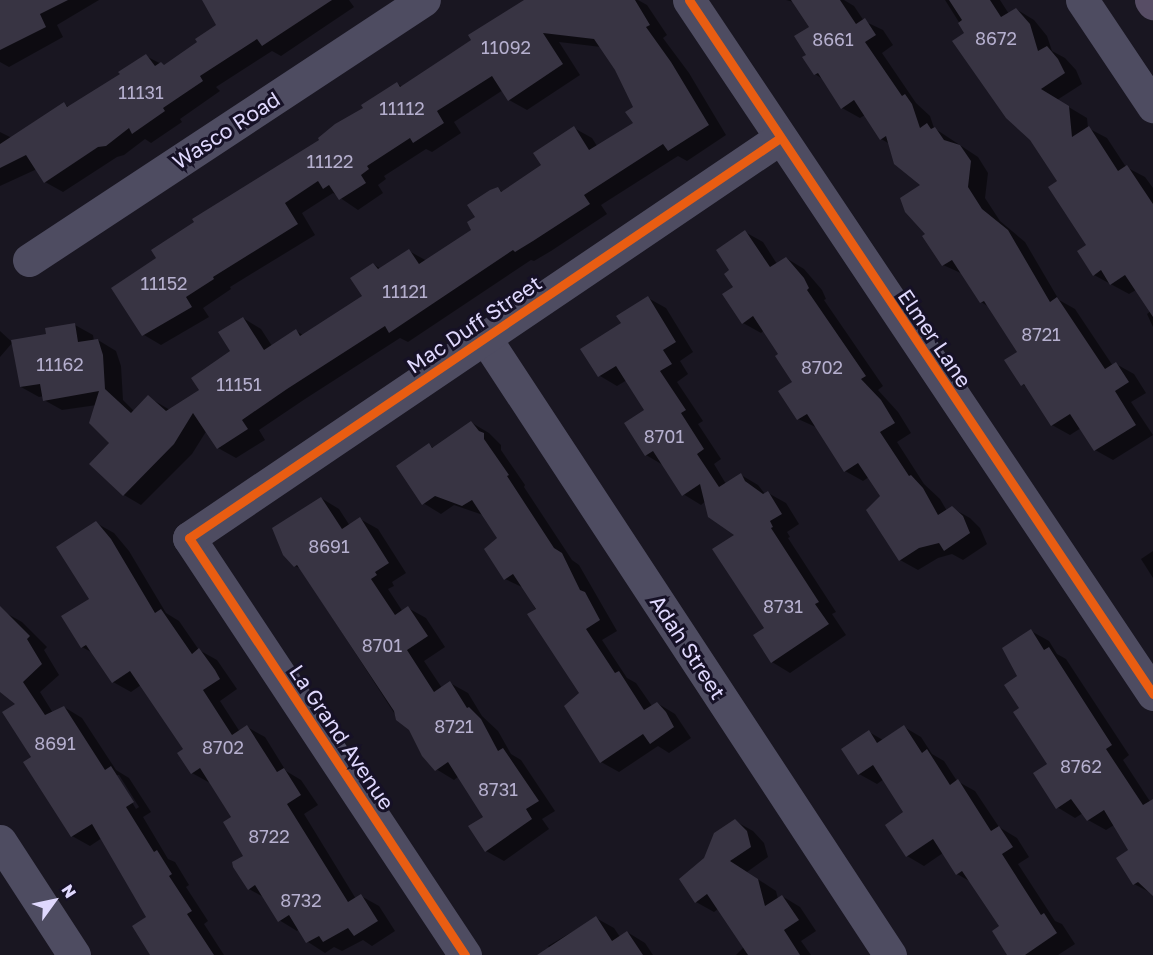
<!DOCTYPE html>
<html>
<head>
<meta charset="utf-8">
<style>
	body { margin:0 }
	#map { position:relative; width:1153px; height:955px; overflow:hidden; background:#191621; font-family:"Golos Text",sans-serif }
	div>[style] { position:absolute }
	.shadow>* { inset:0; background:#0007 }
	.building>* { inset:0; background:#383443 }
	.minor>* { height:33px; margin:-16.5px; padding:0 16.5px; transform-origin:16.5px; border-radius:16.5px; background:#4e4c61 }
	.major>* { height:33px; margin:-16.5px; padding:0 16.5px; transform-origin:16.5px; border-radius:16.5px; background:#574d65 }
	.cycleway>* { height:9px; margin:-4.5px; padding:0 4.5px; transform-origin:4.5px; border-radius:4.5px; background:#e95d12 }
	span { translate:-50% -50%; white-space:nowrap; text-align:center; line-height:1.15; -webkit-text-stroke:6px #161126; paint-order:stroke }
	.number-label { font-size:18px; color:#b5afce }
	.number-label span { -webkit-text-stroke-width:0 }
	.street-label { font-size:21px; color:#dfd8fd }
	.north { position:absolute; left:24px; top:871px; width:60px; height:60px; -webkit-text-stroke:4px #161126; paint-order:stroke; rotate:57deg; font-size:16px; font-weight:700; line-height:24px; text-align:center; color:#dfd8fd }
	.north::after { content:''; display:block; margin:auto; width:21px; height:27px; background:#dfd8fd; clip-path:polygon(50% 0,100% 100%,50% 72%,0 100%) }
</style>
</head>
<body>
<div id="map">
	<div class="shadow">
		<i style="clip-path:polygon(0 0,99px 0,57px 25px,63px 37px,9px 67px,0 62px)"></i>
		<i style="clip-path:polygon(217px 0,349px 0,354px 7px,281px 56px,272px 51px,216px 87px,220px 91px,180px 119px,182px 122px,151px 143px,145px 139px,124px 155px,117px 157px,63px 192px,45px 182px,37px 169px,0 186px,0 132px,12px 138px,64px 104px,69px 107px,122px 74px,146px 56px,165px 66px,199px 43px,218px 25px)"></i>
		<i style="clip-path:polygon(526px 0,638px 0,647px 5px,667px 35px,663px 38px,689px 73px,726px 135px,687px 161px,678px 156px,601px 205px,607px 214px,551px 251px,534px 261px,531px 260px,408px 342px,400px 338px,305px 399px,259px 430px,265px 440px,236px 458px,218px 448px,207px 430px,192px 454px,141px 505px,124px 495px,111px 443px,97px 405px,62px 410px,44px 400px,44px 396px,39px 397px,21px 387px,13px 342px,0 357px,0 331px,12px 342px,48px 336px,75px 325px,93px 335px,94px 341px,98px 340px,116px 351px,121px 366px,123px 400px,134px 411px,148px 397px,170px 410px,201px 391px,232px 351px,243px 318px,261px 329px,272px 346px,296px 331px,303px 335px,364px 297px,373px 264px,381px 269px,409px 251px,427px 261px,473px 230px,477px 217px,498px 189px,503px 192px,543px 166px,574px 128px,592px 138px,597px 146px,635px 123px,635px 108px,617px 69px,601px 47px,559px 42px,580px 75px,527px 110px,509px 100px,503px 90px,454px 122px,461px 133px,432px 152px,426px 149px,384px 176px,386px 179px,378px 185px,383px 193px,358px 210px,333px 193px,302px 213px,315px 235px,230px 287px,231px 289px,203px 308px,209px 317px,161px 345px,144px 335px,158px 259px,397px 84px,403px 87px,451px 55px)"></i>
		<i style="clip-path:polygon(786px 0,844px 0,854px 6px,864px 21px,883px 30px,893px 45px,882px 53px,916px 103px,930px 116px,934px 128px,978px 157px,988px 173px,985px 198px,1000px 221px,1025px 242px,1059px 300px,1075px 309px,1113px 366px,1116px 364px,1134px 374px,1146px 393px,1131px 402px,1153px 435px,1113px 460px,1095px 450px,1081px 428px,1070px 435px,1052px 425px,1028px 388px,1022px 384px,1019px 352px,991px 308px,981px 302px,963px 274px,943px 265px,927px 234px,922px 185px,890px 144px,881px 139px,865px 115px,860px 118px,842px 108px,824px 80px,815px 74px,808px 55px,811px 27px,794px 2px)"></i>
		<i style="clip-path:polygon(945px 0,1000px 0,1009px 14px,1016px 9px,1034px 20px,1047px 36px,1052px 51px,1065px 58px,1076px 70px,1082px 84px,1057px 100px,1087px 118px,1088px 128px,1107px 138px,1126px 167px,1145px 177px,1153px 188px,1153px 327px,1147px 314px,1151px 311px,1136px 290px,1129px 294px,1094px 275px,1089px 246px,1059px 181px)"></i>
		<i style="clip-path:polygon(745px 232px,763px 242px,777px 264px,786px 258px,804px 269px,822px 290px,826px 299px,824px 300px,883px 386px,878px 390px,898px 412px,911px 433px,897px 442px,924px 484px,940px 499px,947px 511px,952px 508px,970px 518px,980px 528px,987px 544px,963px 560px,952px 554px,938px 558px,918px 570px,900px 560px,882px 496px,869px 477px,863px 481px,845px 471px,818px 428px,798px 419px,794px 382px,780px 354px,764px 330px,761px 333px,743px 323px,732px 271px)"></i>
		<i style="clip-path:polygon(648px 298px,666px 308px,693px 352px,680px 361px,688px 374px,677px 382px,703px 421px,698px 424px,721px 459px,714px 464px,726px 484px,741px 475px,758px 485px,765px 494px,768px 493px,786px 503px,799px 524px,787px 532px,790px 537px,788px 538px,836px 612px,832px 614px,846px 635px,790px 673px,772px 662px,755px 636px,766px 628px,737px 535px,706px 501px,701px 505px,683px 494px,663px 465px,646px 455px,646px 411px,627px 380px,617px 386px,600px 376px,582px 349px,623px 323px)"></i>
		<i style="clip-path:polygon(472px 423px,489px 433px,501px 445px,501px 450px,525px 485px,524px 487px,572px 560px,579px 565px,617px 631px,602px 640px,627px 678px,636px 683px,652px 706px,657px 703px,675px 714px,691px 738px,669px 753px,658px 746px,619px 772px,601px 762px,581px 693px,524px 588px,505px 579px,498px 538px,483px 515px,454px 505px,441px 514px,423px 503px,429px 445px,434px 448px)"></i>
		<i style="clip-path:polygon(321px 498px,339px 509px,350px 526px,360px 519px,378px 529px,406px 573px,392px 582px,394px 586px,388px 589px,403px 612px,408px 608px,426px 618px,445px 647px,424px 661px,442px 688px,450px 683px,468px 693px,482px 716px,498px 731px,511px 754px,521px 760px,555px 811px,542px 819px,549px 829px,504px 861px,486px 851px,485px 817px,459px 776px,454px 780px,436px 769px,410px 729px,398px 719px,301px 569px,295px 566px)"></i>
		<i style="clip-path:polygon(96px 523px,114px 533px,129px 551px,166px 613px,179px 621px,199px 650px,217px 660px,237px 689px,220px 701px,240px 732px,247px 727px,265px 737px,286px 771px,301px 780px,318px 805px,304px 814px,356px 899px,361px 896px,379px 906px,395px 931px,372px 946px,363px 940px,342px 951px,334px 947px,325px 953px,308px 942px,299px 929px,297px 931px,279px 920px,265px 898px,249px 889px,245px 856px,234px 817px,210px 783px,192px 773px,185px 749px,141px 685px,131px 692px,113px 682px,93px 653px,82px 647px,91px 599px)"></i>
		<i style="clip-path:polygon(1153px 551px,1153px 578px,1141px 559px)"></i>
		<i style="clip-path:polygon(evenodd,4px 612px,22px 622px,47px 647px,44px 650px,59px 675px,40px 692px,53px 713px,64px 707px,82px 718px,116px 770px,129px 778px,151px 812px,143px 817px,168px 859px,175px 862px,189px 885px,186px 887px,208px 921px,204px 924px,224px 955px,153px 955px,148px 918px,102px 838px,90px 846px,72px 836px,34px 757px,17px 704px,0 690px,0 615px,4px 612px,116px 775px,119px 775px,139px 807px,136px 809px,116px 775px)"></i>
		<i style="clip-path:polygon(1031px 631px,1049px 641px,1057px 654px,1066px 659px,1129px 755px,1123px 760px,1153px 806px,1153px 894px,1134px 884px,1130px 850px,1114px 825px,1106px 830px,1088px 820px,1083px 813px,1075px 818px,1057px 807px,1049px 765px,1021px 709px,1019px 677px)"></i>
		<i style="clip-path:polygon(904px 727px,921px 737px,932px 754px,944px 761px,957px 781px,975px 791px,999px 827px,1017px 838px,1029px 857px,1018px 864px,1055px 921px,1062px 924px,1075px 944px,1058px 955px,1009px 955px,1001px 927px,971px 882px,957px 874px,943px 853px,924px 866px,907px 856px,906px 813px,884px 779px,877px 784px,859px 774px,843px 749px,869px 732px,883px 740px)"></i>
		<i style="clip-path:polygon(735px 821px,753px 831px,764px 843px,768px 857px,747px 872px,776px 891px,778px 899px,782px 896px,800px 907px,816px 931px,801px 941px,811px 955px,736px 955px,744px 947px,718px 909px,714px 912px,696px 902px,705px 859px)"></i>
		<i style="clip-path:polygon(596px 918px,614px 928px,620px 937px,627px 932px,645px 943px,653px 955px,555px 955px,548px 946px)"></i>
	</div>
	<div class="building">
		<i style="clip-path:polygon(0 0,68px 0,40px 14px,46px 27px,0 50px)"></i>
		<i style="clip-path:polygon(202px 0,332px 0,262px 46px,257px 39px,200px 76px,203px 81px,163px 108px,165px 111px,132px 134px,129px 128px,106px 146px,98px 147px,44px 183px,26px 155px,0 168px,0 144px,64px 102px,67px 107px,120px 74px,118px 72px,146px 54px,155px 66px,161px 62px,164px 65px,197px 42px,195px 39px,216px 25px)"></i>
		<i style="clip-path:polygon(524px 0,635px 0,650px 25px,646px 27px,671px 62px,709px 125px,668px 151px,663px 144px,584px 195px,590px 204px,533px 241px,515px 252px,513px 250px,389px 333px,385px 326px,287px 389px,242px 420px,248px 429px,217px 449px,193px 413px,174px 444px,123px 496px,89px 464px,109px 443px,89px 423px,99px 391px,43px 401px,40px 384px,20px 387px,11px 340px,46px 334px,45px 328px,75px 323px,78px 342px,98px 339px,103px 355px,105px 389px,131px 413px,148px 395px,166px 411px,199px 390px,191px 378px,230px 351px,218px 332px,243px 317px,264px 350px,296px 329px,300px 336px,362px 296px,350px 278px,373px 263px,378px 269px,409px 249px,419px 264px,471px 230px,467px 222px,475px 217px,467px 205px,490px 190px,498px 187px,501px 192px,541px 165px,533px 153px,574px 126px,589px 150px,633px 123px,625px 112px,633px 107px,615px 70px,594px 39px,543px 33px,563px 64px,508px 101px,492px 76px,437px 111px,444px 123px,413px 143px,410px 138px,367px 166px,369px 169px,361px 175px,366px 183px,339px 200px,329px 185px,323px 189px,318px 181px,285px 203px,298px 224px,213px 277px,214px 279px,186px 297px,192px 307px,142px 336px,111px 288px,156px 258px,151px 250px,194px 222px,192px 219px,319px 140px,318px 138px,335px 124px,363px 108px,361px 105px,397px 82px,400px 87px,450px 54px,471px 40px,468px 35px)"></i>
		<i style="clip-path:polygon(791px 0,840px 0,856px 24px,865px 18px,876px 35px,865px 42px,902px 96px,905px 94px,912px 104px,920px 128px,927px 123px,931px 129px,935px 127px,944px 140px,960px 145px,971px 161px,968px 187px,982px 209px,1008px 230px,1050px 302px,1057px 297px,1105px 369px,1116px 362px,1129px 382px,1115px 391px,1136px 425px,1094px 451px,1070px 414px,1051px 426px,1024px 384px,1021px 386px,1004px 360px,1017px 352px,984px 301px,980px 303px,952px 260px,942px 266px,922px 236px,925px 234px,905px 212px,900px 198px,920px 185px,894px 164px,886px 136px,880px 140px,854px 100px,841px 109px,818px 73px,814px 75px,802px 57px,806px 55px,794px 36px,809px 27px)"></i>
		<i style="clip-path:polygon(949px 0,990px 0,1001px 17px,1016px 8px,1030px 24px,1038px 51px,1047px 46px,1058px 59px,1065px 73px,1041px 89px,1069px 106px,1072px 137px,1089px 126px,1118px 171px,1127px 165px,1153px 204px,1153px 317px,1125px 275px,1110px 285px,1101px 270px,1093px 276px,1077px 251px,1086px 245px,1048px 187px,1057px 181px,1030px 140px,1006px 118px,952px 41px,964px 33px,958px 23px,962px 20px)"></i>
		<i style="clip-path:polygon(745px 230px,770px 267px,786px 257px,804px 278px,809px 288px,807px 290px,866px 376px,861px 379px,881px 400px,895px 423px,880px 432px,909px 476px,911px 475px,923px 488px,938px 515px,952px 506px,963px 516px,970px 533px,944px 551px,939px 543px,919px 548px,899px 561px,866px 510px,880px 496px,858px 463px,844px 472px,807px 414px,797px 420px,778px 391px,792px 382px,775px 356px,778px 354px,753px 316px,742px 324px,722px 294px,733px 287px,724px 274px,729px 270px,716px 250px)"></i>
		<i style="clip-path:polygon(648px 296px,676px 342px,663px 350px,672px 364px,660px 371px,686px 410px,681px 413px,704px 449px,697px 454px,719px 487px,741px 473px,745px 481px,763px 494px,768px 491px,782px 514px,770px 521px,773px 527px,771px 528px,819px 602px,815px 604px,829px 624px,771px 663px,753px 635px,764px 628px,712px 549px,734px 535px,708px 517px,700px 484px,682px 496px,653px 451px,645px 456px,624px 423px,644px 410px,616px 366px,598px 377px,580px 349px,621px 323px,616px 316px)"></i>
		<i style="clip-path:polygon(471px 421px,479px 431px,484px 433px,484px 439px,509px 475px,507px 476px,554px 548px,562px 553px,580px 590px,585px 592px,600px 620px,586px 629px,615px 673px,619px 671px,644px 710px,657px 702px,666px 712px,674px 727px,650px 744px,643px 734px,600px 763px,564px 706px,579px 693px,527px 614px,536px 609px,513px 574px,504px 580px,484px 549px,497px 538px,472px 500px,462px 506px,435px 496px,422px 505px,396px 466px,429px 443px,432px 448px)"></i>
		<i style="clip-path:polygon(321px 497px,342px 529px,360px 517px,389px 563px,375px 572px,377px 575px,371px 579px,395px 615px,408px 606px,428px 636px,407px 650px,434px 692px,450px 681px,467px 708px,469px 707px,481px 719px,498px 751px,503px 748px,539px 801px,526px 809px,532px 819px,485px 852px,468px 826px,483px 817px,448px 762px,435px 771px,422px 756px,409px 730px,396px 720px,394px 711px,297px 565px,294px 567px,283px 555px,272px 528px)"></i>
		<i style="clip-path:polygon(96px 521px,111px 539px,155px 613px,161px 609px,192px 654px,199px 648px,215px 670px,220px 679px,203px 690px,232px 735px,247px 725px,277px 772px,284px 768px,301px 795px,287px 804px,348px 902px,361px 894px,378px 921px,354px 936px,348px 928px,323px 942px,319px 936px,306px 943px,289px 915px,278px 922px,255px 885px,248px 890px,233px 867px,232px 862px,243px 856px,223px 822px,231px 817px,200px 768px,191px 774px,177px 753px,183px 749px,130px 671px,112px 683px,86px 645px,81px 648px,61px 616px,89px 599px,56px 547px)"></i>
		<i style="clip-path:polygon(0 606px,30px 636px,27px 639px,42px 664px,23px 682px,45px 715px,64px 706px,105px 770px,111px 766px,134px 802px,126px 807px,154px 852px,157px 850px,172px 874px,169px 876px,192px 911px,187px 914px,214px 955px,150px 955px,132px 926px,146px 917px,92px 824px,71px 837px,23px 762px,31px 757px,2px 712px,15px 704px,0 692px)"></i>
		<i style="clip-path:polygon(1031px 629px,1044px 650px,1049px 647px,1112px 745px,1106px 749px,1143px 805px,1153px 799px,1153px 896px,1138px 882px,1133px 885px,1116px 858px,1128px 850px,1104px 810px,1087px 821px,1071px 799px,1056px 809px,1033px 773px,1047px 764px,1013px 712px,1019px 708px,1004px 685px,1017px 676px,1002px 648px)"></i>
		<i style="clip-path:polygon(904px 725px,922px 753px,927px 749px,950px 785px,958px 779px,991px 831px,999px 826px,1013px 847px,1002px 854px,1041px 915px,1044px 913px,1057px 933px,1025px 955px,1007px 955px,992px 931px,999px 926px,962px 871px,956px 875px,933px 839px,906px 857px,885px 825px,903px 812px,873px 765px,858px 775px,841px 749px,869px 730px,877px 743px)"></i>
		<i style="clip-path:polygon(735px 819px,747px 831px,751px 847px,730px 861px,758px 879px,765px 906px,782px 895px,799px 920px,784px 930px,800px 955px,748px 955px,707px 894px,695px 903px,679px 879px,704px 858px,714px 833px)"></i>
		<i style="clip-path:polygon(596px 916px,612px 941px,627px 931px,643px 955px,537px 955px)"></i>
	</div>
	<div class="minor">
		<i style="left:689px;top:0;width:835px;rotate:56.23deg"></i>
		<i style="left:1082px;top:0;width:128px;rotate:56.2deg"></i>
		<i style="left:29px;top:260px;width:473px;rotate:-33.4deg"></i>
		<i style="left:485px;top:338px;width:738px;rotate:56.72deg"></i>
		<i style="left:0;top:841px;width:136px;rotate:57deg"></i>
		<i style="left:465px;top:955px;width:500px;rotate:-123.5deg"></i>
		<i style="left:189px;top:538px;width:714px;rotate:-34.09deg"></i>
	</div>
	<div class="major">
		<i style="left:1151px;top:0;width:4px;rotate:56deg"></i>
	</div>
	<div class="cycleway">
		<i style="left:689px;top:0;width:835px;rotate:56.23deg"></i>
		<i style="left:465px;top:955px;width:500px;rotate:-123.5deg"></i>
		<i style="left:189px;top:538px;width:714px;rotate:-34.09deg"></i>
	</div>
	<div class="number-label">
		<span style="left:996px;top:38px">8672</span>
		<span style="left:833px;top:39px">8661</span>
		<span style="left:506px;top:47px">11092</span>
		<span style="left:141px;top:92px">11131</span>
		<span style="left:402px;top:108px">11112</span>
		<span style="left:330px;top:161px">11122</span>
		<span style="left:164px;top:283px">11152</span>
		<span style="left:405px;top:291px">11121</span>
		<span style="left:1041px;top:334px">8721</span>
		<span style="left:60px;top:364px">11162</span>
		<span style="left:822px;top:367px">8702</span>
		<span style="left:239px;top:384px">11151</span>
		<span style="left:664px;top:436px">8701</span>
		<span style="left:329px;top:546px">8691</span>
		<span style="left:783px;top:606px">8731</span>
		<span style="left:382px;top:645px">8701</span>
		<span style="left:454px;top:726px">8721</span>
		<span style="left:55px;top:743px">8691</span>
		<span style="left:223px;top:747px">8702</span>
		<span style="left:1081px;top:766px">8762</span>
		<span style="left:498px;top:789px">8731</span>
		<span style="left:269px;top:836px">8722</span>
		<span style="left:301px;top:900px">8732</span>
	</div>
	<div class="street-label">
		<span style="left:226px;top:130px;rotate:-33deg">Wasco Road</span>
		<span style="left:474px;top:324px;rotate:-34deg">Mac Duff Street</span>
		<span style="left:935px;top:338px;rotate:56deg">Elmer Lane</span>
		<span style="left:688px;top:647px;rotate:57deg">Adah Street</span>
		<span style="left:342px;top:737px;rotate:56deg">La Grand Avenue</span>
	</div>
	<div class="north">N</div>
</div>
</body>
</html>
